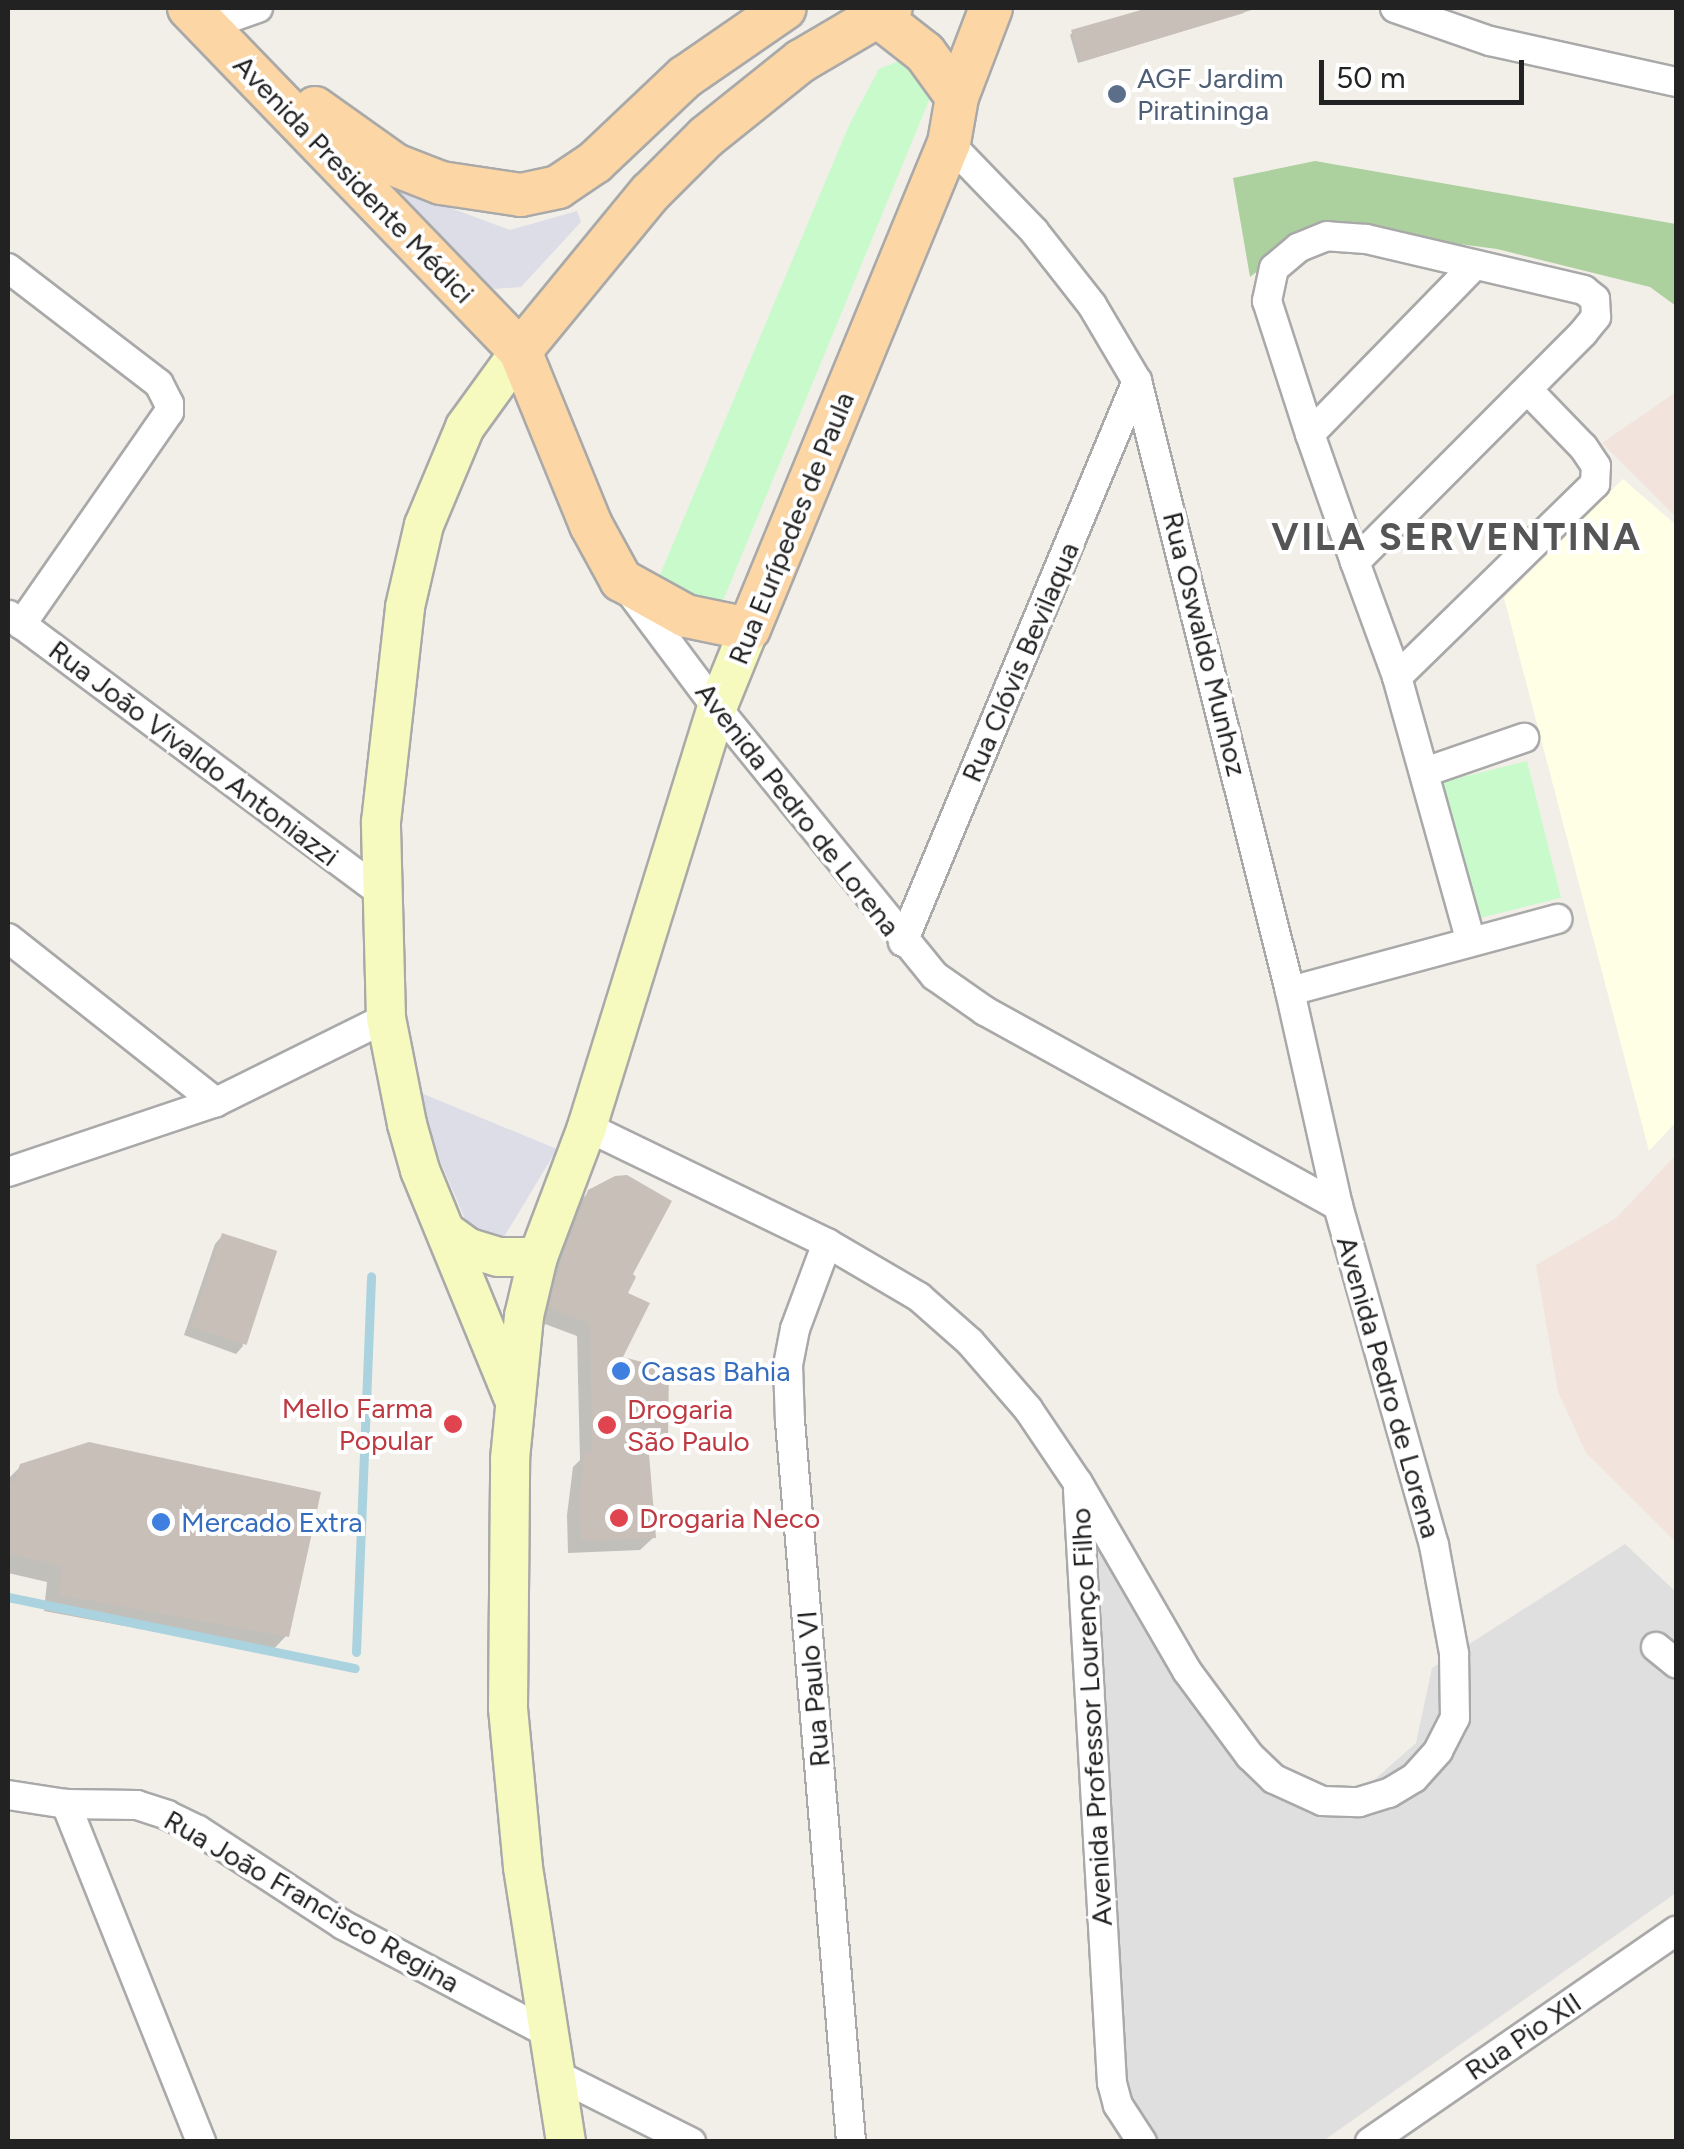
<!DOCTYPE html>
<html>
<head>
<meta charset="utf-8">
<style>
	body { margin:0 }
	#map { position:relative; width:1684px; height:2149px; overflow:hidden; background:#f2efe9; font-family:Figtree,sans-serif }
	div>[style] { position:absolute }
	.residential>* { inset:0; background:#e0dfdf }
	.education>* { inset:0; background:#ffffe5 }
	.military>* { inset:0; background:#f3e3dd }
	.forest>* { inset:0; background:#add19e }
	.park>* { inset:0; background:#c8facc; transform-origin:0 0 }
	.plaza>* { inset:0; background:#dddde8 }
	.shadow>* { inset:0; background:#0003 }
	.stream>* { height:9px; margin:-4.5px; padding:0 4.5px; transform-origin:4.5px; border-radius:4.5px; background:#aad3df }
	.building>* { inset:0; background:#c7bfb8; transform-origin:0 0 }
	.roads { filter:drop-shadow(2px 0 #a9a9a9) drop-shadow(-2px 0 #a9a9a9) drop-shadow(0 2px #a9a9a9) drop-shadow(0 -2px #a9a9a9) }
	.street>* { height:28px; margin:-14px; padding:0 14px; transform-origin:14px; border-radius:14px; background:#fff }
	.secondary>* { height:38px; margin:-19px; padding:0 19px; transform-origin:19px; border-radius:19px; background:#f7fabf }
	.primary>* { height:42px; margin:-21px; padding:0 21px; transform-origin:21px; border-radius:21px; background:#fcd6a4 }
	.dots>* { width:28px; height:28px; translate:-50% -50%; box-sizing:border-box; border:5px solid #fff; border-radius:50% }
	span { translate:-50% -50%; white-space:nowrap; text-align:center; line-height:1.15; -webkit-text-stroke:8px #fff; paint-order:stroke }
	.service-label { font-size:28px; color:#4e5e75 }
	.left { translate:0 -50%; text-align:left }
	.street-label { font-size:28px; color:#222 }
	.shop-label { font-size:28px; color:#366cbe }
	.health-label { font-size:28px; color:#be3a42 }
	.right { translate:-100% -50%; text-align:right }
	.district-label { font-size:38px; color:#555; font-weight:700; letter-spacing:2.5px }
	.frame { position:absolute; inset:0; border:10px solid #222; pointer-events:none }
	.scale { position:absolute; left:1319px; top:60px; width:205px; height:45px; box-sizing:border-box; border:5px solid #222; border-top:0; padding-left:12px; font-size:30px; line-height:35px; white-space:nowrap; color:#222; -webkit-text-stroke:8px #fff; paint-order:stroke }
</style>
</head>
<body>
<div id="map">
	<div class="residential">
		<i style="clip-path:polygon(1074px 1514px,1257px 1762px,1314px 1789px,1366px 1787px,1416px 1743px,1432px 1668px,1625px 1544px,1676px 1592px,1676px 1893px,1323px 2141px,1152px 2142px,1116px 2079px,1077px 1746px)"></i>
	</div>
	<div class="education">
		<i style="clip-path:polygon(1623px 479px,1676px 525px,1676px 1122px,1649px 1151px,1504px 598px)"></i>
	</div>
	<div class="military">
		<i style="clip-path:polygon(1676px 392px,1676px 517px,1602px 443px)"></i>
		<i style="clip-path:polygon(1676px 1155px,1676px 1542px,1586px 1453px,1558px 1392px,1536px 1265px,1616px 1218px)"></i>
	</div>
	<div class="forest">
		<i style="clip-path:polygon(1315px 161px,1676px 224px,1676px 306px,1650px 287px,1497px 249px,1315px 225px,1250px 277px,1233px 178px)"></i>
	</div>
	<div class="park">
		<i style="clip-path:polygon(907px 58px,930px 98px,720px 608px,654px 589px,850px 123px,879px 69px)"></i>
		<i style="left:1527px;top:761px;width:141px;height:90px;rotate:76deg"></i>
	</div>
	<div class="plaza">
		<i style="clip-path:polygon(378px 181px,510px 230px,577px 211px,581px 222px,521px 287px,495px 289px,478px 281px)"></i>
		<i style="clip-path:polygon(421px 1093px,557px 1149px,501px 1242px,480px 1241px,468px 1226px,418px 1109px)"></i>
	</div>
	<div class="shadow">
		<i style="clip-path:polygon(1156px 8px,1258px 8px,1078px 63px,1070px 35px,1073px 32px)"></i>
		<i style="clip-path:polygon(589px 1192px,630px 1275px,619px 1358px,666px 1440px,646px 1454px,654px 1537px,640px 1550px,568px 1553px,567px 1515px,573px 1467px,580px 1460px,577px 1336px,537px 1321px,547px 1279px,575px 1206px)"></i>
		<i style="clip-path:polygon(222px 1236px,243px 1346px,236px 1354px,184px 1335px,215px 1244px)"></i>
		<i style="clip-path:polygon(21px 1466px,286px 1636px,270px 1653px,44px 1611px,47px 1582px,8px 1573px,8px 1479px)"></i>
	</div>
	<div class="stream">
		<i style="left:8px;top:1597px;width:354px;rotate:11.6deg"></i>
		<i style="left:356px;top:1652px;width:376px;rotate:-87.7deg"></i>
	</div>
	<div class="building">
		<i style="clip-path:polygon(1148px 8px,1243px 8px,1244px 13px,1081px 62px,1071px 30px)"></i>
		<i style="clip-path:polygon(627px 1175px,672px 1201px,633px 1274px,636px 1277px,628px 1293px,650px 1303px,623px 1357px,669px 1369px,668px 1441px,648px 1442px,656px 1538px,581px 1541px,579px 1500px,585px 1451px,592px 1451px,590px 1323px,549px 1308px,560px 1264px,588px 1190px,615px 1176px)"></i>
		<i style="left:222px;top:1233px;width:58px;height:99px;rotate:18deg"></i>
		<i style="clip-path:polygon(89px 1442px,321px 1492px,289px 1637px,59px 1595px,62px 1566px,8px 1553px,8px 1481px,14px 1482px,20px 1464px)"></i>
	</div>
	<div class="roads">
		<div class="street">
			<i style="left:1395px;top:8px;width:101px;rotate:19.2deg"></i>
			<i style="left:1490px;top:41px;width:190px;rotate:12.4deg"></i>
			<i style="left:207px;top:26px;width:54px;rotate:-19.4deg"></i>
			<i style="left:8px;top:268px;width:190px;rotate:37.5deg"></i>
			<i style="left:159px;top:384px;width:22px;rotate:63deg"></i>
			<i style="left:169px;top:404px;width:8px;rotate:90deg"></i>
			<i style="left:169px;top:412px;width:259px;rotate:124.8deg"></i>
			<i style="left:1310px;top:434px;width:236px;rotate:-45.7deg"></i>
			<i style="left:1355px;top:562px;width:323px;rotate:-45.1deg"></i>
			<i style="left:1583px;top:333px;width:21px;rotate:-51deg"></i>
			<i style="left:1596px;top:317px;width:18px;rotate:-93deg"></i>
			<i style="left:1595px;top:299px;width:14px;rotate:-141deg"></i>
			<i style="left:1584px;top:290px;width:224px;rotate:-166.8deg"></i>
			<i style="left:1366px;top:239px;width:39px;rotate:-176deg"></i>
			<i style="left:1327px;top:236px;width:31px;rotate:158deg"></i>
			<i style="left:1298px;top:248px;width:31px;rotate:140deg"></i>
			<i style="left:1274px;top:268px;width:34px;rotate:102deg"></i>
			<i style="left:1267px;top:301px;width:140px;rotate:72.1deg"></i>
			<i style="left:1310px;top:434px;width:136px;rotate:70.6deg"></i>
			<i style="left:1355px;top:562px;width:122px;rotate:69.9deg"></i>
			<i style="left:1397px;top:677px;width:275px;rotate:74.4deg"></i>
			<i style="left:628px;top:589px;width:149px;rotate:53.2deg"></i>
			<i style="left:717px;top:708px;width:345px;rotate:50.9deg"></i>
			<i style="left:935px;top:976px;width:61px;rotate:35deg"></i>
			<i style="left:985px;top:1011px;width:403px;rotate:28.9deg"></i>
			<i style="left:9px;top:615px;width:464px;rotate:36.7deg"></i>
			<i style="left:1397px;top:677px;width:277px;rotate:-44.3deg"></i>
			<i style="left:1595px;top:484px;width:18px;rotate:-87deg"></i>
			<i style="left:1596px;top:466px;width:23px;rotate:-124deg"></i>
			<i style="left:1583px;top:447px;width:79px;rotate:-134deg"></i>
			<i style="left:1425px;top:772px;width:105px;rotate:-19deg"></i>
			<i style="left:8px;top:938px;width:265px;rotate:38.3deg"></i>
			<i style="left:903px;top:942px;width:608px;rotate:-67.36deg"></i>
			<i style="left:1290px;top:991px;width:277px;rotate:-15.1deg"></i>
			<i style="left:587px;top:1127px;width:267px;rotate:25.8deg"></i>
			<i style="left:827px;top:1243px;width:107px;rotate:30.4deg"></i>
			<i style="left:919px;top:1297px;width:68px;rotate:41.4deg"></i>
			<i style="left:970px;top:1342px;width:89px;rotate:49.1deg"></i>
			<i style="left:1028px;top:1409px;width:89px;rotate:56deg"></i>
			<i style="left:1078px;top:1483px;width:217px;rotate:59.9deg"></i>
			<i style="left:1187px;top:1671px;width:106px;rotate:53.5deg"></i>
			<i style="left:1250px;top:1756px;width:33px;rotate:44deg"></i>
			<i style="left:1274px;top:1779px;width:53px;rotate:24.6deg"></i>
			<i style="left:1322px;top:1801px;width:37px;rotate:2deg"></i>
			<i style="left:1359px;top:1802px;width:31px;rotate:-17deg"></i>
			<i style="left:1389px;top:1793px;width:29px;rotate:-31deg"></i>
			<i style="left:1414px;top:1778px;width:36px;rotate:-48deg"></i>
			<i style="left:1438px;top:1751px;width:37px;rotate:-63deg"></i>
			<i style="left:1455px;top:1718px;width:65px;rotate:-90.9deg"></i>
			<i style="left:1454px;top:1653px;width:110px;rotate:-100.5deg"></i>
			<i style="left:1434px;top:1545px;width:352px;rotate:-105.8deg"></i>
			<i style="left:1338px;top:1206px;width:220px;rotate:-102.6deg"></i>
			<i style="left:1290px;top:991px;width:629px;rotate:-104.08deg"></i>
			<i style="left:1137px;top:381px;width:88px;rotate:-120.6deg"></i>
			<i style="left:1092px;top:305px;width:94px;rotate:-128.1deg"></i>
			<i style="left:1034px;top:231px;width:122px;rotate:-134deg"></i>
			<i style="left:8px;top:1172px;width:219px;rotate:-18.6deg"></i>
			<i style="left:216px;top:1102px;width:190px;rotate:-26.3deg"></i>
			<i style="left:827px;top:1243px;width:92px;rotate:110.4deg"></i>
			<i style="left:795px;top:1329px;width:37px;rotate:101deg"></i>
			<i style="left:788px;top:1365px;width:56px;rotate:88deg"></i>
			<i style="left:790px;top:1421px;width:724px;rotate:85.16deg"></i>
			<i style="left:1078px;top:1490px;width:594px;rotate:86.72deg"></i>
			<i style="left:1112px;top:2083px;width:23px;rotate:75deg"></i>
			<i style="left:1118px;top:2105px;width:44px;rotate:57deg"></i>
			<i style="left:1656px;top:1647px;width:26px;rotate:39deg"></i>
			<i style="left:8px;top:1795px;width:59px;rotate:8.8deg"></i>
			<i style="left:66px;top:1804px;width:71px;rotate:0.8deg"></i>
			<i style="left:137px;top:1805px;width:32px;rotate:18deg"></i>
			<i style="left:167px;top:1815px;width:34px;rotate:26deg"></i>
			<i style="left:198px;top:1830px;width:173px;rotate:33.2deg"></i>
			<i style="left:343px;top:1925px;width:232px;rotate:27.8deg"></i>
			<i style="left:66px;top:1804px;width:364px;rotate:68.2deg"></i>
			<i style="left:557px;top:2075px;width:150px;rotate:26.6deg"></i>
			<i style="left:1370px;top:2142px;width:372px;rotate:-34.6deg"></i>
		</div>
		<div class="secondary">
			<i style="left:448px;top:1233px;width:26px;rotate:36deg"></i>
			<i style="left:469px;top:1248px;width:30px;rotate:17deg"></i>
			<i style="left:498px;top:1257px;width:40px"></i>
			<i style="left:513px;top:1397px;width:245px;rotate:-112.3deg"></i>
			<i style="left:420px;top:1170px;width:48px;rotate:-105.8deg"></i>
			<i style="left:407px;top:1124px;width:108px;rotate:-101.2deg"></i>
			<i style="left:386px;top:1018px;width:196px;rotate:-91.5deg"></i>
			<i style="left:381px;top:822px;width:216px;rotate:-83.6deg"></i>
			<i style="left:405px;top:607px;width:84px;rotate:-77deg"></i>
			<i style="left:424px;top:525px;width:106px;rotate:-67.3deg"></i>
			<i style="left:465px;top:427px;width:94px;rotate:-54.1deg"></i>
			<i style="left:566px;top:2142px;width:278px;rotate:-98.9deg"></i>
			<i style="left:523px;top:1867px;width:160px;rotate:-95.4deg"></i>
			<i style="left:508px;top:1708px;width:249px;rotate:-89.5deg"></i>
			<i style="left:510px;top:1459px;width:144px;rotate:-84.4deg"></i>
			<i style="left:524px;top:1316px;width:61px;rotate:-76.7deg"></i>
			<i style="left:538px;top:1257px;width:139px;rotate:-69.3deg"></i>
			<i style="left:587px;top:1127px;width:439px;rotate:-72.8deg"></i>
			<i style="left:717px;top:708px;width:85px;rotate:-67.9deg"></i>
		</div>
		<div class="primary">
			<i style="left:189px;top:8px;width:477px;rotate:46deg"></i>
			<i style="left:520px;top:351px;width:188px;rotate:67.8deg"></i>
			<i style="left:591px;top:525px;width:63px;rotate:61.4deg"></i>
			<i style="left:621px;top:580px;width:74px;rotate:29deg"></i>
			<i style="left:686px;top:616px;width:64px;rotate:11.7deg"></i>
			<i style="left:749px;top:629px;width:526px;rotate:-67.63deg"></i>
			<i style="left:949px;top:143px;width:47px;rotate:-80.1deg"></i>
			<i style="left:957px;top:97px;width:95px;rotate:-69.1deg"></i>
			<i style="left:879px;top:17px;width:58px;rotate:38deg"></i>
			<i style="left:925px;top:53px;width:54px;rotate:54deg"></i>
			<i style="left:315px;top:108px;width:98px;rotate:35.5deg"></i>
			<i style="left:395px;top:165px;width:49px;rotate:21.4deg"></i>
			<i style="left:441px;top:183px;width:81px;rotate:8.5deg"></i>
			<i style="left:521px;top:195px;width:38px;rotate:-12deg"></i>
			<i style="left:558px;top:187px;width:45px;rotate:-34deg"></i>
			<i style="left:595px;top:162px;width:124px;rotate:-43.4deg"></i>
			<i style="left:685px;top:77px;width:121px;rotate:-34.6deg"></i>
			<i style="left:520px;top:351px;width:205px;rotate:-50.6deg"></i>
			<i style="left:650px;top:193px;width:79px;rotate:-45deg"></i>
			<i style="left:706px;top:137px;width:122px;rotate:-38.7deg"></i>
			<i style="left:801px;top:61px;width:104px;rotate:-30.5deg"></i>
		</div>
	</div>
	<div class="dots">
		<i style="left:1117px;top:94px;background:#5c6f8a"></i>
		<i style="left:621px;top:1371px;background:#3f7fe0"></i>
		<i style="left:453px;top:1424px;background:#e0444e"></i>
		<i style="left:607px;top:1425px;background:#e0444e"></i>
		<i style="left:619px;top:1518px;background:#e0444e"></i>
		<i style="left:161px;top:1522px;background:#3f7fe0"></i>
	</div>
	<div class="service-label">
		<span class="left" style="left:1137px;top:94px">AGF Jardim<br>Piratininga</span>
	</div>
	<div class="street-label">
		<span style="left:354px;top:179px;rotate:46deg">Avenida Presidente Médici</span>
		<span style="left:791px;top:528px;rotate:-68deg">Rua Eurípedes de Paula</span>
		<span style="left:1205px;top:644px;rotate:76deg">Rua Oswaldo Munhoz</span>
		<span style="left:1020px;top:662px;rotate:-67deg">Rua Clóvis Bevilaqua</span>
		<span style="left:194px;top:753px;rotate:37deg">Rua João Vivaldo Antoniazzi</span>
		<span style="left:798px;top:809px;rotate:52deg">Avenida Pedro de Lorena</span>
		<span style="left:1389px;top:1387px;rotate:74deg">Avenida Pedro de Lorena</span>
		<span style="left:813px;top:1689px;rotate:-95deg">Rua Paulo VI</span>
		<span style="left:1091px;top:1717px;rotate:-93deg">Avenida Professor Lourenço Filho</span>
		<span style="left:312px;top:1901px;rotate:30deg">Rua João Francisco Regina</span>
		<span style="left:1523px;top:2036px;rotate:-34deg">Rua Pio XII</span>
	</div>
	<div class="shop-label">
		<span class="left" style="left:641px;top:1371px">Casas Bahia</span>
		<span class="left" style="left:181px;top:1522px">Mercado Extra</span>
	</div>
	<div class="health-label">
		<span class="right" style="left:433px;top:1424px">Mello Farma<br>Popular</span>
		<span class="left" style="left:627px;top:1425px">Drogaria<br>São Paulo</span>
		<span class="left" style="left:639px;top:1518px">Drogaria Neco</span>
	</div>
	<div class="district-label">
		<span style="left:1457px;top:538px">VILA SERVENTINA</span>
	</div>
	<div class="frame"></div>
	<div class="scale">50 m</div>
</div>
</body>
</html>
